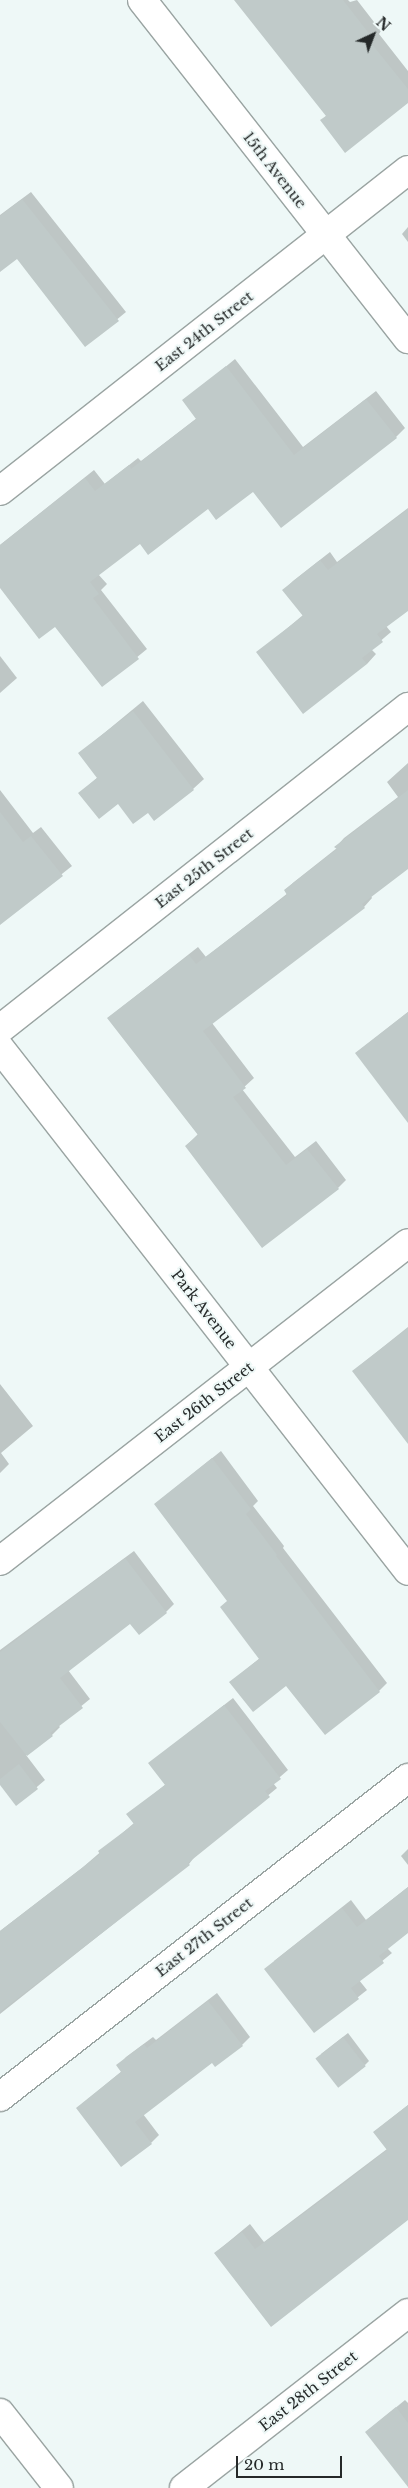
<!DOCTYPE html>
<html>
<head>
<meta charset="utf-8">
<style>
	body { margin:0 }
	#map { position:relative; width:408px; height:2488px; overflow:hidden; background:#eef8f7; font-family:"Libre Baskerville",serif }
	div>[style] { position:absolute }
	.shadow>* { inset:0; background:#0003 }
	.building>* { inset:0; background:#c0cac9; transform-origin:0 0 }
	.roads { filter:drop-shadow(1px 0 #9aa4a2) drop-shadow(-1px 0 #9aa4a2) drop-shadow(0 1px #9aa4a2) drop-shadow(0 -1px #9aa4a2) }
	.minor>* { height:28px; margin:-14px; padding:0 14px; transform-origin:14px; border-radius:14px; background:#fff }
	span { translate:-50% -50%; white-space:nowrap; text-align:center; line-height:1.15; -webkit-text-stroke:4px #eef8f7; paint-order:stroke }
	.street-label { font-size:15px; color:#252929 }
	.north { position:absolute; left:348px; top:10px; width:50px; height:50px; -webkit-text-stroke:4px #eef8f7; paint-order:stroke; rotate:43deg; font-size:14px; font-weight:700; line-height:20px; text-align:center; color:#252929 }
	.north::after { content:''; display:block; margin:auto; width:18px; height:22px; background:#252929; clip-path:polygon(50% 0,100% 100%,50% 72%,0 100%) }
	.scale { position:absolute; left:236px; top:2456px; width:106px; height:22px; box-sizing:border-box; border:2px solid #252929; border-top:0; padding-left:6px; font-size:15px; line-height:18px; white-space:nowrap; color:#252929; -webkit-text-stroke:4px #eef8f7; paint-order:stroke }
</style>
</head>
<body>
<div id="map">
	<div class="shadow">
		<i style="clip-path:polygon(237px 0,348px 0,350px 2px,357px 0,381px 31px,379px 34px,408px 71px,408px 101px,322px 120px,327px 115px)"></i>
		<i style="clip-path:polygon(31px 192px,126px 312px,86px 345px,17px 257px,0 271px,0 215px)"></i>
		<i style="clip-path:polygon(408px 227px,408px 242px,402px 234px)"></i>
		<i style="clip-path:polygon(235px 359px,303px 447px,376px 391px,405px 428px,396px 437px,208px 507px,140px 542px,98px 574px,107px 584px,101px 590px,147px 649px,102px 686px,56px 625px,0 585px,0 545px,94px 470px,105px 484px,138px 458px,141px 461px,197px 418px,184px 401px)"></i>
		<i style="clip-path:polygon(408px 508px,408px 609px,386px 626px,391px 632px,371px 649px,376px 654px,367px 664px,258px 653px,303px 615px,284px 590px,293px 581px,330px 552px,337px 562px)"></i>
		<i style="clip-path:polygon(0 656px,17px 678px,0 693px)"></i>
		<i style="clip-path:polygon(143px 701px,204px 779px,193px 789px,148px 812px,80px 793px,98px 777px,80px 753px)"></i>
		<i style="clip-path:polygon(408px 763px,408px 867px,371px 896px,372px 898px,364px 907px,212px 1023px,254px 1078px,242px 1089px,295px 1157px,316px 1141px,346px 1180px,338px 1188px,186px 1146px,198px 1134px,108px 1018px,198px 947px,206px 957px,288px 893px,285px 890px,294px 882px,337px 848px,336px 847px,344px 838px,398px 797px,387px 782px)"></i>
		<i style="clip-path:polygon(0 790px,33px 833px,41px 827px,72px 866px,0 923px)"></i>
		<i style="clip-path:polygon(408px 1012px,408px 1121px,356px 1053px)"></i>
		<i style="clip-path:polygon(408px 1327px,408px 1442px,353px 1371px)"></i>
		<i style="clip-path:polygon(0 1384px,33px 1426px,1px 1453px,9px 1464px,0 1473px)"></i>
		<i style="clip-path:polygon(221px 1451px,258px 1501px,253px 1506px,284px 1546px,283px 1548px,387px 1683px,379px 1691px,231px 1682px,260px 1658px,228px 1600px,155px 1504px)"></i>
		<i style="clip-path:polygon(134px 1551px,174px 1604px,166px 1612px,131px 1622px,68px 1670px,90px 1699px,58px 1725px,60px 1727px,52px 1735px,26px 1755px,45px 1780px,17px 1804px,0 1784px,0 1650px)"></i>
		<i style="clip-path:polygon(233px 1698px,288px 1770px,273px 1783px,277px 1788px,196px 1855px,189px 1864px,0 2014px,0 1931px,82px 1868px,134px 1823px,128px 1815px,166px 1784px,150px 1763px)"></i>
		<i style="clip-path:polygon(408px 1849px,408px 1865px,401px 1856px)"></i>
		<i style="clip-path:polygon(408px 1887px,408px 1932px,387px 1948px,392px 1953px,359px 1980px,367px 1990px,314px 2032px,274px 1961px,351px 1900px,366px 1920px)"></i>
		<i style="clip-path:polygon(217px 1993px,250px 2037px,242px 2045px,212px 2061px,143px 2114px,159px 2135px,151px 2143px,77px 2108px,122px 2071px,118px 2066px,126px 2057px,153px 2037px,156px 2040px)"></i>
		<i style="clip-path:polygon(348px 2033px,369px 2061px,365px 2065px,321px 2054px)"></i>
		<i style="clip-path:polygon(408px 2105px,408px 2218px,271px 2326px,215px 2253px,250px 2224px,264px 2242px,387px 2149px,374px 2132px)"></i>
		<i style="clip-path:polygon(405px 2400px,408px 2403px,408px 2483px,366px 2432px)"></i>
	</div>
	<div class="building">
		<i style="clip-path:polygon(234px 0,343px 0,374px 40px,371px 43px,408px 89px,408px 103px,345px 153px,320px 120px,326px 116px)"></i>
		<i style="clip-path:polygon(22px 199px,119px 321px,85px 347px,17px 259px,0 272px,0 216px)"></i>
		<i style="clip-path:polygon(226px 366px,294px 455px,366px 399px,397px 438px,281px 528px,253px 492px,216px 520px,208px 509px,148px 555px,140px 544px,90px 582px,99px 594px,93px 598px,139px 659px,102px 687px,55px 627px,39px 639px,0 588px,0 545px,85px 478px,95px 491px,129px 465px,131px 469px,196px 419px,182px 400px)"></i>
		<i style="clip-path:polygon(408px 509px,408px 611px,377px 634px,383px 642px,362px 658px,367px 664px,303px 714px,256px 652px,303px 616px,282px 590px,320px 560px,328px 570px)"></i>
		<i style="clip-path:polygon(133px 711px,194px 790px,154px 821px,148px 813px,133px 824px,118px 804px,99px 819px,78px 793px,97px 778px,78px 753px)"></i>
		<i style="clip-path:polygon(408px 790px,408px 869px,362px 904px,365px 908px,203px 1031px,246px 1088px,233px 1097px,286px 1165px,307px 1149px,339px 1189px,262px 1248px,185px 1146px,198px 1135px,107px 1018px,189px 955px,196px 964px,287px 895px,284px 890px,337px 849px,334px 847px)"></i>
		<i style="clip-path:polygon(0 812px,23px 842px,31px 836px,63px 876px,0 925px)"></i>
		<i style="clip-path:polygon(408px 1012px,408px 1123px,355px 1053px)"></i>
		<i style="clip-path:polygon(408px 1328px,408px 1444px,352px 1371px)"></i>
		<i style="clip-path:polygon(212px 1458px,251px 1509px,246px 1514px,277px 1555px,276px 1556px,380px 1692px,325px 1735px,286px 1686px,253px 1712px,229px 1682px,259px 1659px,220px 1607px,227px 1601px,154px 1504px)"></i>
		<i style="clip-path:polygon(125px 1558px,167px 1613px,139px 1635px,130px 1624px,60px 1678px,83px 1708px,50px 1733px,53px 1736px,27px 1756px,0 1722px,0 1652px)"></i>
		<i style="clip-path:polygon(224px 1705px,281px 1779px,265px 1791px,270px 1797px,188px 1863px,190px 1865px,0 2012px,0 1931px,100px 1854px,98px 1851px,134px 1824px,126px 1814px,165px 1785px,148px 1763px)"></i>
		<i style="clip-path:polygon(19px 1764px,38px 1789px,16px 1806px,0 1785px,0 1779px)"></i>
		<i style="clip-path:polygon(408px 1887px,408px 1933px,379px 1956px,384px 1963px,351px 1988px,359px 1999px,314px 2033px,264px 1969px,342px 1908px,357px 1927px)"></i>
		<i style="clip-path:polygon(208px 2001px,243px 2046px,215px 2067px,212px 2063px,135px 2122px,152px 2144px,121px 2167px,76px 2108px,121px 2072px,116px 2065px,144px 2044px,147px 2048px)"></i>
		<i style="left:343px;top:2037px;width:37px;height:35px;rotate:52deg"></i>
		<i style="clip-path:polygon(408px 2105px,408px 2220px,271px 2327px,214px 2253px,242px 2232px,255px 2249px,326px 2197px,387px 2150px,373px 2132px)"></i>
		<i style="clip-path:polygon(396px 2407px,408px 2423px,408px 2487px,365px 2432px)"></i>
	</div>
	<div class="roads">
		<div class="minor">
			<i style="left:142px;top:0;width:431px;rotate:51.9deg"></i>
			<i style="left:0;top:491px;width:519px;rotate:-38.19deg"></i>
			<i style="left:0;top:1029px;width:520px;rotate:-38.28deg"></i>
			<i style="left:0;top:1048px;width:663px;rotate:52.04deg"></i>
			<i style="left:0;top:1561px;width:517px;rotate:-37.93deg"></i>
			<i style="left:0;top:2097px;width:518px;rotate:-38.02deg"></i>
			<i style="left:0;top:2413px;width:95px;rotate:51.8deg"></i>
			<i style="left:184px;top:2488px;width:284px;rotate:-38deg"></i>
		</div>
	</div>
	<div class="street-label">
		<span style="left:275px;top:170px;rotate:52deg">15th Avenue</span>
		<span style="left:204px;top:331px;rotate:-38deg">East 24th Street</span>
		<span style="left:204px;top:868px;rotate:-38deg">East 25th Street</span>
		<span style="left:204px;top:1309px;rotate:52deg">Park Avenue</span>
		<span style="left:204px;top:1402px;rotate:-38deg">East 26th Street</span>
		<span style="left:204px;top:1937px;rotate:-38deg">East 27th Street</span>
		<span style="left:308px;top:2391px;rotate:-38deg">East 28th Street</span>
	</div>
	<div class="north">N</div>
	<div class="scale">20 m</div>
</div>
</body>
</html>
